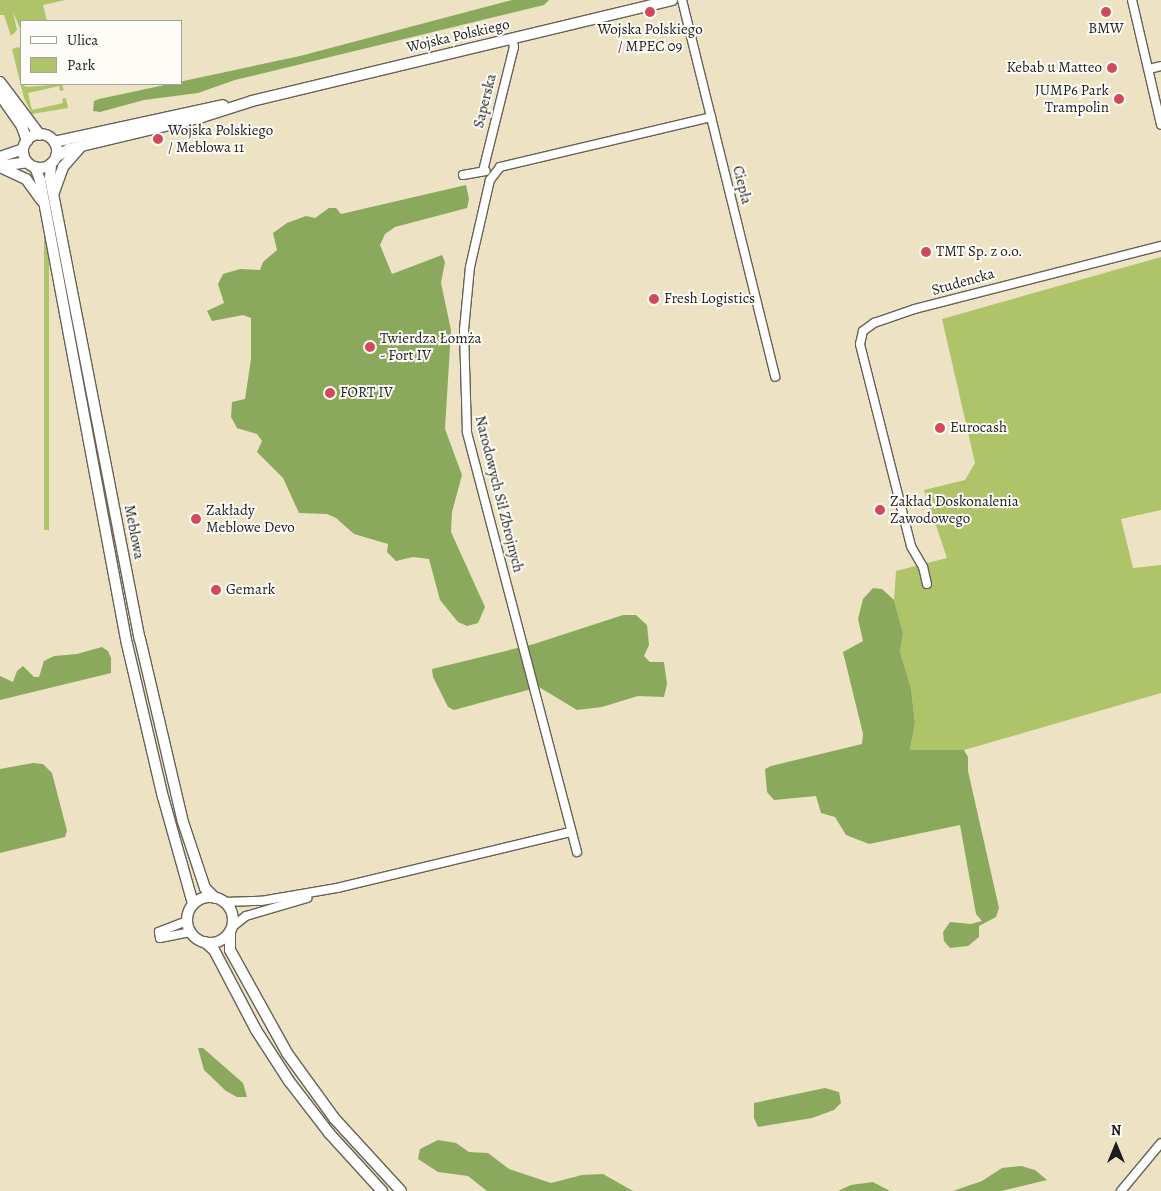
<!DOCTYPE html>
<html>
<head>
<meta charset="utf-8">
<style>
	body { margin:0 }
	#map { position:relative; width:1161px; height:1191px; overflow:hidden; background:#ede3c4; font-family:Alegreya,serif }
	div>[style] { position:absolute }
	.green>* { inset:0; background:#afc368; transform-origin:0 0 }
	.forest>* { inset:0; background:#8ba95c }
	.roads { filter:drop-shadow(1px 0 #656257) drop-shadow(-1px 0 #656257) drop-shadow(0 1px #656257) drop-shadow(0 -1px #656257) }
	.minor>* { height:8px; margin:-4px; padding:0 4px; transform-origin:4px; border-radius:4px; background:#fff }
	.major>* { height:10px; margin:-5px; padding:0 5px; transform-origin:5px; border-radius:5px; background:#fff }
	.major>.ring { margin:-5px; padding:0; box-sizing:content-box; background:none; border:10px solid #fff; border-radius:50% }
	.dots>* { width:14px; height:14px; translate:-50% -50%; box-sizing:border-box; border:2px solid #fdfcf7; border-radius:50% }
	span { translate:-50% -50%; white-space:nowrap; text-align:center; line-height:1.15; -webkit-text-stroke:4px #fdfcf7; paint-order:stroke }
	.poi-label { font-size:15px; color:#1c1c1c }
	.right { translate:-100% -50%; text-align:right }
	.left { translate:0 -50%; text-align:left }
	.street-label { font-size:15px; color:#1c1c1c }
	.legend { position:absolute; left:20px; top:20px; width:162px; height:65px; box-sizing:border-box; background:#fdfcf7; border:1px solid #a3a29f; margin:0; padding:6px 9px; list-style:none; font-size:15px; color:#1c1c1c }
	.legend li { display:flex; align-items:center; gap:10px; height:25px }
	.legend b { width:25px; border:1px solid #a3a29f }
	.north { position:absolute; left:1091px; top:1121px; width:50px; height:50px; -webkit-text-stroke:4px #fdfcf7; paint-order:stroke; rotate:0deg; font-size:14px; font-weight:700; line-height:20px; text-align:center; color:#1c1c1c }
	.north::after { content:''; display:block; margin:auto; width:18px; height:22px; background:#1c1c1c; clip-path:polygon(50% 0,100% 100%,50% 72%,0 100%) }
</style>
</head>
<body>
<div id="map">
	<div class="green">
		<i style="clip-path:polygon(0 0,65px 0,43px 5px,47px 21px,21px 21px,21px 31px,13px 12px,17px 30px,11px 36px,4px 15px,0 15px)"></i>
		<i style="clip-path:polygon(18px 47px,21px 49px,21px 84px,27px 87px,62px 84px,64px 90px,60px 91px,59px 86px,28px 93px,32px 110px,63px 103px,62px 99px,66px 98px,68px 108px,32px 114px,24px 98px,12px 49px)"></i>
		<i style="left:44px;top:182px;width:5px;height:348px"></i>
		<i style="clip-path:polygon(1161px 257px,1161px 510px,1121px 519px,1133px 568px,1161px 565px,1161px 693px,964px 750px,910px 750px,915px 723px,911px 688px,900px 652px,903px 633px,894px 600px,896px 571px,947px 558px,924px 490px,965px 480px,975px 463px,942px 319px)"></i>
	</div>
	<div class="forest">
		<i style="clip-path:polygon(512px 0,549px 0,544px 5px,235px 80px,198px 93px,144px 100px,100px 112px,93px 111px,94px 101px,99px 99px,300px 56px)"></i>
		<i style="clip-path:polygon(466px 185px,469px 199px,467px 208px,395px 227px,385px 234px,380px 245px,392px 274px,442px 255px,445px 262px,441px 283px,451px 330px,445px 429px,462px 475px,452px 512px,451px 532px,485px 607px,478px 623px,467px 626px,458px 622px,440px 600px,429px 559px,413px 557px,396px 561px,387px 552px,388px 544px,354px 534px,336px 518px,327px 514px,299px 513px,283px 478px,257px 452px,262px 441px,257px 434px,237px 428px,231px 417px,232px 402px,245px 399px,251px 359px,251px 318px,243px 315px,212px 321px,207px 311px,224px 303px,218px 284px,223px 274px,240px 269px,260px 270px,263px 262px,277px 250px,273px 233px,287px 223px,306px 216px,315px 218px,329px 208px,336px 208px,341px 214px)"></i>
		<i style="clip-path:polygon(873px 588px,882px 589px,894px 600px,903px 633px,900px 652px,911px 688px,915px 723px,910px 750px,964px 750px,968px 757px,968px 771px,999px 908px,996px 917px,979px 926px,979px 937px,968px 946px,950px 948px,944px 941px,943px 932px,950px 922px,971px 924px,982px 921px,976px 914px,960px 825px,869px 844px,846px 835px,835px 817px,821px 813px,816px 796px,774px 800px,767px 792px,765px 769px,771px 766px,862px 744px,863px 734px,843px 652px,863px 641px,858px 619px,863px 599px)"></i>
		<i style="clip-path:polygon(623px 615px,636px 615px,647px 625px,649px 645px,644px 656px,650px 662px,664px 662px,667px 684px,664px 697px,638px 696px,602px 707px,577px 710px,539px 687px,454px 710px,448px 707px,433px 677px,432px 669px,534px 644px)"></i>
		<i style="clip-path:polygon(102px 647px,108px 651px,111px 658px,111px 673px,0 700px,0 676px,13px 682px,17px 671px,23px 666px,34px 677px,39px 677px,44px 661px,54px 656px,77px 654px)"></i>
		<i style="clip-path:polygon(33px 763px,43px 764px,52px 773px,67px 831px,65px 837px,0 853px,0 769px)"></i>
		<i style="clip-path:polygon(198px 1048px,203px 1048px,243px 1083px,247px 1097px,237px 1097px,226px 1091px,204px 1070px)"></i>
		<i style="clip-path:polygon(825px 1088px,839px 1092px,841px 1103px,834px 1110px,812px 1118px,758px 1127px,754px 1118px,754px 1103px)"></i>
		<i style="clip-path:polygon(438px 1140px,456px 1143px,469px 1152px,488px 1153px,509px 1169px,551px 1183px,582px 1175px,603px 1174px,633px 1191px,487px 1191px,468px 1176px,438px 1172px,418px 1159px,420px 1149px)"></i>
		<i style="clip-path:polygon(1021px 1166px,1035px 1170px,1047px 1180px,1001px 1191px,953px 1191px,982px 1181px,1002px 1168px)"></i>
		<i style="clip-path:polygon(873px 1182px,890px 1191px,838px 1191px,851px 1185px)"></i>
	</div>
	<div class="roads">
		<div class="minor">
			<i style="left:682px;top:0;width:388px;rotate:76.1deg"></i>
			<i style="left:1132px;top:0;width:128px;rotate:76.9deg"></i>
			<i style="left:1149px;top:69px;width:12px;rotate:-14deg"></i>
			<i style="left:483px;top:171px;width:128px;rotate:-76deg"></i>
			<i style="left:514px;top:47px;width:8px;rotate:-104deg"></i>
			<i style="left:463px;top:175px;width:23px;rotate:-10deg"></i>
			<i style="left:927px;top:584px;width:17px;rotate:-103deg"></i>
			<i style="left:923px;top:567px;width:24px;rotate:-120deg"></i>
			<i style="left:911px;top:546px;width:208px;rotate:-104.2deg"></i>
			<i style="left:860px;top:344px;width:13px;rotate:-77deg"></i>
			<i style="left:863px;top:331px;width:14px;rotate:-36deg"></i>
			<i style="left:874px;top:323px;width:43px;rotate:-18.9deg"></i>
			<i style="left:915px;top:309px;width:254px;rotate:-14.4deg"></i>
			<i style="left:577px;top:852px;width:434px;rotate:-104.7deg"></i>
			<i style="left:467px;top:432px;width:102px;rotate:-91.7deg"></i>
			<i style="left:464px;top:330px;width:63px;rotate:-84.6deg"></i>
			<i style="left:470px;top:267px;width:89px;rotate:-77.1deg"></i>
			<i style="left:490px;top:180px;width:16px;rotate:-52deg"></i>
			<i style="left:500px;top:167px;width:217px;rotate:-13.3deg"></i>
			<i style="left:224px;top:902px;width:37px;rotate:-2deg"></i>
			<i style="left:261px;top:901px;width:77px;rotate:-9.7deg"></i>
			<i style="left:337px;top:888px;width:241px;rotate:-13.5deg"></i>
			<i style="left:187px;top:921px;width:30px;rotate:159deg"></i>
			<i style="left:159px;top:932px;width:6px;rotate:81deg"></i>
			<i style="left:160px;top:938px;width:32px;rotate:-11deg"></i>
			<i style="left:231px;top:928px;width:19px;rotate:-39deg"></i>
			<i style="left:246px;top:916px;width:64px;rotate:-16.4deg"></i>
			<i style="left:1121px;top:1191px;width:62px;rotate:-50.2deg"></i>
		</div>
		<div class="major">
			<i style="left:0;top:82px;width:66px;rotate:53deg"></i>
			<i style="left:0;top:95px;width:39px;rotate:55deg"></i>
			<i style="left:22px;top:127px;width:15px;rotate:70deg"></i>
			<i class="ring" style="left:23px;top:134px;width:24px;height:24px"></i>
			<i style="left:54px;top:142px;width:173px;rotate:-12.3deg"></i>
			<i style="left:0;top:157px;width:24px;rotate:-19deg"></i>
			<i style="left:56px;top:157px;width:15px;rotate:-32deg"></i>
			<i style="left:69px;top:149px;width:137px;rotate:-13.5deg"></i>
			<i style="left:202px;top:117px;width:52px;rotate:-17.7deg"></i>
			<i style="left:252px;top:101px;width:432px;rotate:-13.5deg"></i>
			<i style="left:51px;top:164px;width:14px;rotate:94deg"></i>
			<i style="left:50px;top:178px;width:470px;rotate:79deg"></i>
			<i style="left:140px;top:639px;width:188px;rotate:76.8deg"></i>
			<i style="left:183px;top:822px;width:70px;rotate:71.6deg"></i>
			<i style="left:205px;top:888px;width:14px;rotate:45deg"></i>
			<i style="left:0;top:166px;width:27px;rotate:-8deg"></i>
			<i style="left:0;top:167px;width:29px;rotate:25deg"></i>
			<i style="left:26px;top:179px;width:27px;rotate:54deg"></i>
			<i style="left:35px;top:167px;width:14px;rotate:69deg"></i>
			<i style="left:40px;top:180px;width:472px;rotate:79.4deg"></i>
			<i style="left:127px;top:644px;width:157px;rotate:76.8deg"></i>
			<i style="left:163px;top:797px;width:111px;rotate:74.3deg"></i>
			<i style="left:54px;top:192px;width:27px;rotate:-70deg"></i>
			<i style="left:63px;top:167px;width:28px;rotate:-49deg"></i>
			<i class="ring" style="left:187px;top:897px;width:36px;height:36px"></i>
			<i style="left:230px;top:932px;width:18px;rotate:90deg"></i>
			<i style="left:230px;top:950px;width:118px;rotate:61deg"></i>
			<i style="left:287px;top:1053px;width:80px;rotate:54.1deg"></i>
			<i style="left:334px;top:1118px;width:99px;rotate:47.5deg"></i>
			<i style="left:205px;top:942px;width:12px;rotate:42deg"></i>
			<i style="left:214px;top:950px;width:90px;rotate:62.3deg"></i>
			<i style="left:256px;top:1030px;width:61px;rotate:57.1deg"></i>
			<i style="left:289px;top:1081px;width:66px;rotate:52.4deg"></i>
			<i style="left:329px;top:1133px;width:79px;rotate:47.6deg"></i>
		</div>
	</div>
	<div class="dots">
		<i style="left:650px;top:12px;background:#d1495b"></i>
		<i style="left:1106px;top:12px;background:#d1495b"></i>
		<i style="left:1112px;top:68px;background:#d1495b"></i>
		<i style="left:1119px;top:99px;background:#d1495b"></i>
		<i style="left:158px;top:139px;background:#d1495b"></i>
		<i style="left:926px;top:252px;background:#d1495b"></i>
		<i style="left:654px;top:299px;background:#d1495b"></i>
		<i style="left:370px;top:347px;background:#d1495b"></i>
		<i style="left:330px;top:393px;background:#d1495b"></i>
		<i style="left:940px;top:428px;background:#d1495b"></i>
		<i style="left:880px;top:510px;background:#d1495b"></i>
		<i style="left:196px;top:519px;background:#d1495b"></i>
		<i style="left:216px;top:590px;background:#d1495b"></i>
	</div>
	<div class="poi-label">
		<span style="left:650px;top:38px">Wojska Polskiego<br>/ MPEC 09</span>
		<span style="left:1106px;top:29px">BMW</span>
		<span class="right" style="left:1102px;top:68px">Kebab u Matteo</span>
		<span class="right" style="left:1109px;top:99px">JUMP6 Park<br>Trampolin</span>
		<span class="left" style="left:168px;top:139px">Wojska Polskiego<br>/ Meblowa 11</span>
		<span class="left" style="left:936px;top:252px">TMT Sp. z o.o.</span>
		<span class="left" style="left:664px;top:299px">Fresh Logistics</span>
		<span class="left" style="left:380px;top:347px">Twierdza Łomża<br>- Fort IV</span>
		<span class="left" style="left:340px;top:393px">FORT IV</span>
		<span class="left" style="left:950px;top:428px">Eurocash</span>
		<span class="left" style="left:890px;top:510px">Zakład Doskonalenia<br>Zawodowego</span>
		<span class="left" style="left:206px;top:519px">Zakłady<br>Meblowe Devo</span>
		<span class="left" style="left:226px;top:590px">Gemark</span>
	</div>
	<div class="street-label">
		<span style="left:458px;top:36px;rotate:-13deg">Wojska Polskiego</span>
		<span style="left:485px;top:101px;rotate:-76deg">Saperska</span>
		<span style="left:742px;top:185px;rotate:76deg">Ciepła</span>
		<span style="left:963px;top:282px;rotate:-16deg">Studencka</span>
		<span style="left:499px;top:494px;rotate:76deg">Narodowych Sił Zbrojnych</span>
		<span style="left:134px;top:532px;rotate:79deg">Meblowa</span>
	</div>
	<ul class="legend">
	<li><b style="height:6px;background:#fff"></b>Ulica</li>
	<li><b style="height:14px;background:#afc368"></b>Park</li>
	</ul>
	<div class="north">N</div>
</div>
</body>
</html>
